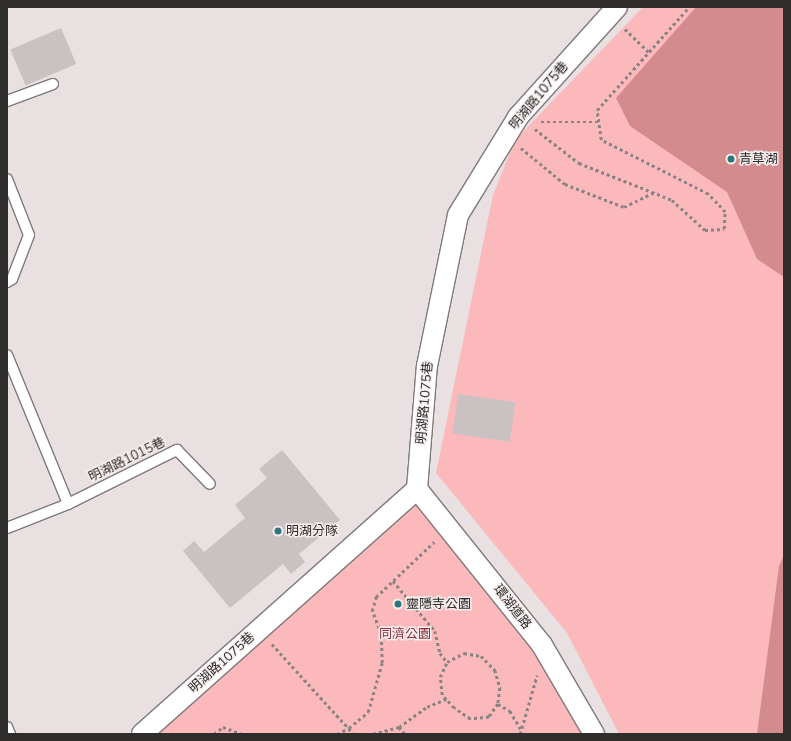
<!DOCTYPE html>
<html>
<head>
<meta charset="utf-8">
<style>
	body { margin:0 }
	#map { position:relative; width:791px; height:741px; overflow:hidden; background:#e9e0e1; font-family:"Nunito Sans","Noto Sans TC",sans-serif }
	div>[style] { position:absolute }
	.green>* { inset:0; background:#fcb9bb }
	.water>* { inset:0; background:#d48b8e }
	.building>* { inset:0; background:#cac2c2; transform-origin:0 0 }
	.path>* { height:2.5px; margin-top:-1.25px; transform-origin:0; background:repeating-linear-gradient(90deg,#898384 0 3px,transparent 0 6px) }
	.roads { filter:drop-shadow(1px 0 #807979) drop-shadow(-1px 0 #807979) drop-shadow(0 1px #807979) drop-shadow(0 -1px #807979) }
	.lane>* { height:10px; margin:-5px; padding:0 5px; transform-origin:5px; border-radius:5px; background:#fff }
	.street>* { height:20px; margin:-10px; padding:0 10px; transform-origin:10px; border-radius:10px; background:#fff }
	.dots>* { width:11px; height:11px; translate:-50% -50%; box-sizing:border-box; border:2px solid #f6eeee; border-radius:50% }
	span { translate:-50% -50%; white-space:nowrap; text-align:center; line-height:1.15; -webkit-text-stroke:3px #f6eeee; paint-order:stroke }
	.street-label { font-size:13px; color:#2f2c2c }
	.poi-label { font-size:13px; color:#2f2c2c }
	.left { translate:0 -50%; text-align:left }
	.park-label { font-size:13px; color:#8b333d }
	.frame { position:absolute; inset:0; border:8px solid #2f2c2c; pointer-events:none }
</style>
</head>
<body>
<div id="map">
	<div class="green">
		<i style="clip-path:polygon(643px 7px,784px 7px,784px 734px,619px 734px,567px 633px,436px 473px,493px 195px,515px 140px)"></i>
		<i style="clip-path:polygon(417px 489px,594px 734px,142px 734px)"></i>
	</div>
	<div class="water">
		<i style="clip-path:polygon(696px 7px,784px 7px,784px 277px,757px 259px,727px 192px,630px 126px,616px 98px)"></i>
		<i style="clip-path:polygon(784px 555px,784px 734px,757px 734px,779px 566px)"></i>
	</div>
	<div class="building">
		<i style="left:61px;top:28px;width:39px;height:55px;rotate:67deg"></i>
		<i style="left:458px;top:394px;width:58px;height:40px;rotate:8deg"></i>
		<i style="clip-path:polygon(282px 450px,340px 520px,299px 554px,305px 562px,291px 574px,283px 564px,230px 608px,183px 551px,194px 541px,204px 552px,245px 518px,235px 505px,267px 478px,259px 469px)"></i>
	</div>
	<div class="path">
		<i style="left:625px;top:29px;width:33px;rotate:44deg"></i>
		<i style="left:541px;top:122px;width:58px"></i>
		<i style="left:535px;top:129px;width:56px;rotate:37.7deg"></i>
		<i style="left:579px;top:163px;width:100px;rotate:21.7deg"></i>
		<i style="left:672px;top:200px;width:45px;rotate:42.3deg"></i>
		<i style="left:705px;top:230px;width:19px;rotate:-3deg"></i>
		<i style="left:724px;top:229px;width:17px;rotate:-87deg"></i>
		<i style="left:725px;top:212px;width:25px;rotate:-133deg"></i>
		<i style="left:708px;top:194px;width:120px;rotate:-153.2deg"></i>
		<i style="left:601px;top:140px;width:30px;rotate:-98deg"></i>
		<i style="left:597px;top:110px;width:138px;rotate:-48.2deg"></i>
		<i style="left:521px;top:148px;width:57px;rotate:39.3deg"></i>
		<i style="left:565px;top:184px;width:63px;rotate:21.3deg"></i>
		<i style="left:624px;top:207px;width:32px;rotate:-26deg"></i>
		<i style="left:393px;top:581px;width:65px;rotate:50deg"></i>
		<i style="left:435px;top:631px;width:23px;rotate:77deg"></i>
		<i style="left:440px;top:653px;width:11px;rotate:52deg"></i>
		<i style="left:272px;top:644px;width:122px;rotate:47.7deg"></i>
		<i style="left:498px;top:704px;width:16px;rotate:125deg"></i>
		<i style="left:489px;top:717px;width:19px;rotate:174deg"></i>
		<i style="left:470px;top:719px;width:19px;rotate:-145deg"></i>
		<i style="left:454px;top:708px;width:18px;rotate:-133deg"></i>
		<i style="left:442px;top:695px;width:18px;rotate:-96deg"></i>
		<i style="left:440px;top:677px;width:17px;rotate:-65deg"></i>
		<i style="left:447px;top:662px;width:19px;rotate:-28deg"></i>
		<i style="left:464px;top:653px;width:17px;rotate:10deg"></i>
		<i style="left:481px;top:656px;width:20px;rotate:45deg"></i>
		<i style="left:495px;top:670px;width:19px;rotate:74deg"></i>
		<i style="left:500px;top:688px;width:16px;rotate:97deg"></i>
		<i style="left:498px;top:704px;width:14px;rotate:30deg"></i>
		<i style="left:510px;top:711px;width:21px;rotate:59deg"></i>
		<i style="left:399px;top:727px;width:9px;rotate:49deg"></i>
		<i style="left:214px;top:734px;width:11px;rotate:-38deg"></i>
		<i style="left:223px;top:727px;width:20px;rotate:20deg"></i>
		<i style="left:337px;top:734px;width:13px;rotate:-27deg"></i>
		<i style="left:349px;top:728px;width:25px;rotate:-40deg"></i>
		<i style="left:368px;top:712px;width:51px;rotate:-74.1deg"></i>
		<i style="left:382px;top:663px;width:29px;rotate:-92deg"></i>
		<i style="left:381px;top:634px;width:25px;rotate:-111deg"></i>
		<i style="left:372px;top:611px;width:15px;rotate:-74deg"></i>
		<i style="left:376px;top:597px;width:80px;rotate:-43.5deg"></i>
		<i style="left:373px;top:734px;width:27px;rotate:-15deg"></i>
		<i style="left:399px;top:727px;width:34px;rotate:-36deg"></i>
		<i style="left:427px;top:707px;width:21px;rotate:-23deg"></i>
		<i style="left:520px;top:734px;width:61px;rotate:-73.9deg"></i>
	</div>
	<div class="roads">
		<div class="lane">
			<i style="left:7px;top:101px;width:49px;rotate:-20.3deg"></i>
			<i style="left:7px;top:179px;width:60px;rotate:68.6deg"></i>
			<i style="left:29px;top:235px;width:47px;rotate:111.1deg"></i>
			<i style="left:12px;top:279px;width:6px;rotate:149deg"></i>
			<i style="left:7px;top:355px;width:161px;rotate:67.7deg"></i>
			<i style="left:7px;top:528px;width:66px;rotate:-21.5deg"></i>
			<i style="left:68px;top:504px;width:122px;rotate:-26.4deg"></i>
			<i style="left:177px;top:450px;width:47px;rotate:45.9deg"></i>
			<i style="left:7px;top:727px;width:8px;rotate:67deg"></i>
		</div>
		<div class="street">
			<i style="left:417px;top:489px;width:200px;rotate:51.3deg"></i>
			<i style="left:542px;top:645px;width:103px;rotate:59.7deg"></i>
			<i style="left:142px;top:734px;width:368px;rotate:-41.7deg"></i>
			<i style="left:417px;top:489px;width:123px;rotate:-85.4deg"></i>
			<i style="left:427px;top:366px;width:154px;rotate:-78.4deg"></i>
			<i style="left:458px;top:215px;width:115px;rotate:-58.5deg"></i>
			<i style="left:518px;top:117px;width:148px;rotate:-48deg"></i>
		</div>
	</div>
	<div class="dots">
		<i style="left:731px;top:159px;background:#2d777a"></i>
		<i style="left:278px;top:531px;background:#2d777a"></i>
		<i style="left:398px;top:604px;background:#2d777a"></i>
	</div>
	<div class="street-label">
		<span style="left:539px;top:96px;rotate:-50deg">明湖路1075巷</span>
		<span style="left:425px;top:403px;rotate:-85deg">明湖路1075巷</span>
		<span style="left:127px;top:460px;rotate:-26deg">明湖路1015巷</span>
		<span style="left:512px;top:607px;rotate:52deg">環湖道路</span>
		<span style="left:222px;top:663px;rotate:-42deg">明湖路1075巷</span>
	</div>
	<div class="poi-label">
		<span class="left" style="left:739px;top:159px">青草湖</span>
		<span class="left" style="left:286px;top:531px">明湖分隊</span>
		<span class="left" style="left:406px;top:604px">靈隱寺公園</span>
	</div>
	<div class="park-label">
		<span style="left:405px;top:634px">同濟公園</span>
	</div>
	<div class="frame"></div>
</div>
</body>
</html>
